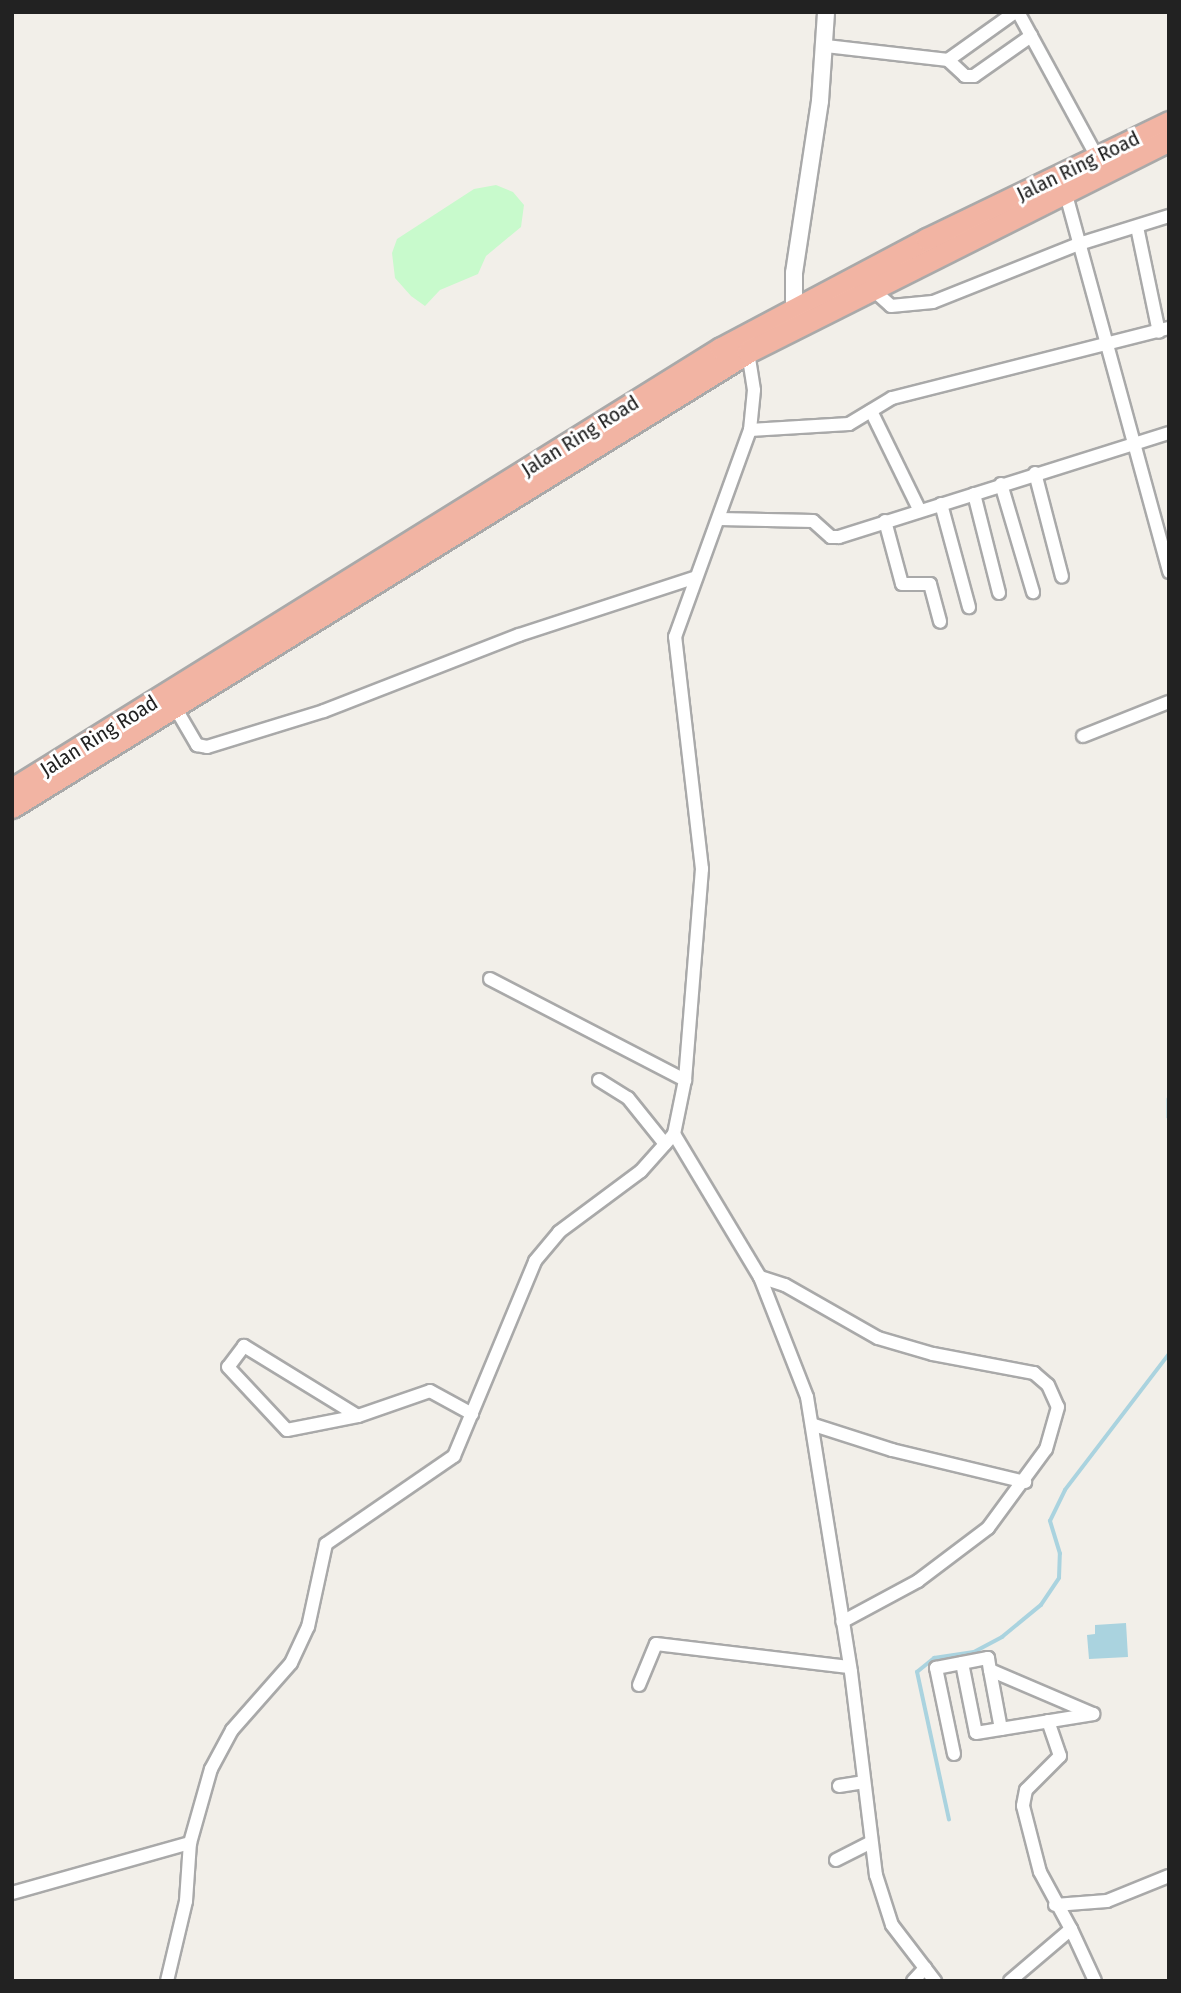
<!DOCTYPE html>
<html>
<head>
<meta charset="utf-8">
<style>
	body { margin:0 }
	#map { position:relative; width:1181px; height:1993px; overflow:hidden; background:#f2efe9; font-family:"Fira Sans Condensed",sans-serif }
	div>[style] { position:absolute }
	.park>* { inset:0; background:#c8facc }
	.water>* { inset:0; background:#aad3df }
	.stream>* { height:3.5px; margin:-1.75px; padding:0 1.75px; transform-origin:1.75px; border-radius:1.75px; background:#aad3df }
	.roads { filter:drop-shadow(2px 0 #a9a9a9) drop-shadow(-2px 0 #a9a9a9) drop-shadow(0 2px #a9a9a9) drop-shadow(0 -2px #a9a9a9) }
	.minor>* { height:12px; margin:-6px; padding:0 6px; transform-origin:6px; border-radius:6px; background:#fff }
	.tertiary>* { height:16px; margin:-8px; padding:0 8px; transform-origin:8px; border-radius:8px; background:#fff }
	.trunk>* { height:21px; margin:-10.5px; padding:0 10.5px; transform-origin:10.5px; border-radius:10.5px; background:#f2b4a3 }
	span { translate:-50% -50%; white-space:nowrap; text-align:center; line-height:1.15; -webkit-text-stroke:6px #fff; paint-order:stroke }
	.street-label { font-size:21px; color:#222 }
	.frame { position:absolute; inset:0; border:14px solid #222; pointer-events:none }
</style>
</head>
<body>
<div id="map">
	<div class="park">
		<i style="clip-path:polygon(496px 185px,513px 192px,524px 205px,521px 227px,486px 256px,478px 274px,440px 290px,425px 306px,411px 296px,395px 278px,392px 253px,397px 239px,474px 189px)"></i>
	</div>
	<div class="water">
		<i style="clip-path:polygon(1126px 1623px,1128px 1657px,1089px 1659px,1087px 1635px,1095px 1634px,1095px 1625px)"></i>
	</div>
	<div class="stream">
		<i style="left:1169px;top:1099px;width:18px;rotate:90deg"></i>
		<i style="left:949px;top:1820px;width:151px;rotate:-102.2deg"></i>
		<i style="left:917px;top:1672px;width:22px;rotate:-39deg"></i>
		<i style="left:934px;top:1658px;width:40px;rotate:-8.5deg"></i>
		<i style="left:974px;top:1652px;width:32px;rotate:-28deg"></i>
		<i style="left:1002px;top:1637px;width:50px;rotate:-39.4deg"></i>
		<i style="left:1041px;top:1605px;width:32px;rotate:-56deg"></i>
		<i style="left:1059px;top:1578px;width:24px;rotate:-88deg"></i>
		<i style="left:1060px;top:1554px;width:34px;rotate:-107deg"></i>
		<i style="left:1050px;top:1521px;width:34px;rotate:-64deg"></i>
		<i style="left:1065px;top:1490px;width:171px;rotate:-52.6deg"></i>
	</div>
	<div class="roads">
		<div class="minor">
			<i style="left:1018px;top:12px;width:165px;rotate:61.4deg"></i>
			<i style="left:826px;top:46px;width:123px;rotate:6.5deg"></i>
			<i style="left:948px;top:60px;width:82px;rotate:-35.6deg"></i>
			<i style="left:948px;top:60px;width:23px;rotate:43deg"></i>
			<i style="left:965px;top:76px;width:9px"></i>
			<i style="left:974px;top:76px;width:70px;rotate:-35.1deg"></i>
			<i style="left:1065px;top:191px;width:395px;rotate:74.7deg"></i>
			<i style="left:1137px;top:227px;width:107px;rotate:78.2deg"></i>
			<i style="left:870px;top:287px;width:28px;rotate:42deg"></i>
			<i style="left:891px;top:306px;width:42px;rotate:-5.4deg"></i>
			<i style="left:933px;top:302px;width:157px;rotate:-21.7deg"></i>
			<i style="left:1079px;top:244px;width:94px;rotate:-17.3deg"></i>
			<i style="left:871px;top:411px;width:111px;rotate:63.9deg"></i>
			<i style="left:750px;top:430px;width:99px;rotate:-3.5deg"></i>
			<i style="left:849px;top:424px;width:50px;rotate:-31.2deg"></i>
			<i style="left:892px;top:398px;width:286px;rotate:-14.2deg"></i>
			<i style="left:1035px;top:473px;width:107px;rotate:75.4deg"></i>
			<i style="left:1001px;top:484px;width:113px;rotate:73.5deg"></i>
			<i style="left:974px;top:494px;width:102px;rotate:75.8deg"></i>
			<i style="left:941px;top:504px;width:107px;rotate:74.8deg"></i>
			<i style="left:720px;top:519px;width:93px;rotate:1.2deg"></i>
			<i style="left:813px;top:521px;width:24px;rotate:42deg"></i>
			<i style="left:831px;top:537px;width:8px"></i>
			<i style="left:839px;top:537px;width:346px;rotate:-17.5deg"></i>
			<i style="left:885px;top:521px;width:65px;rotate:74.9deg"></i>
			<i style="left:902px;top:584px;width:28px"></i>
			<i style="left:930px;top:584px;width:39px;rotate:75deg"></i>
			<i style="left:176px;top:709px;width:42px;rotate:59.7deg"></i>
			<i style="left:197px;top:745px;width:10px;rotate:11deg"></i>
			<i style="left:207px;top:747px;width:122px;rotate:-17.1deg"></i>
			<i style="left:324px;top:711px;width:209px;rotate:-21.3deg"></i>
			<i style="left:519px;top:635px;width:186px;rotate:-18.1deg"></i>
			<i style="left:1083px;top:736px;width:92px;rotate:-21.6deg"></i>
			<i style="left:490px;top:979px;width:220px;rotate:27.4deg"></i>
			<i style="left:599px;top:1080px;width:34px;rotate:32deg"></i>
			<i style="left:628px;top:1098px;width:59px;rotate:51.2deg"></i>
			<i style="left:674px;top:1134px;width:167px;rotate:59deg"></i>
			<i style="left:760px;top:1277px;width:129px;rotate:68.6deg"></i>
			<i style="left:807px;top:1397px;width:278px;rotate:80.9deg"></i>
			<i style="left:851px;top:1672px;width:205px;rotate:83deg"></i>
			<i style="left:876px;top:1875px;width:52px;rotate:72.3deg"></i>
			<i style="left:892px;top:1925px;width:71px;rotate:52.5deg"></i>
			<i style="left:760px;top:1277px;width:26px;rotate:18deg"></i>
			<i style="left:785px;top:1285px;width:107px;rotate:29.7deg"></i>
			<i style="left:878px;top:1338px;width:57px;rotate:16.2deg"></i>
			<i style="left:933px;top:1354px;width:103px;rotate:10.7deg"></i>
			<i style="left:1034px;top:1373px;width:18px;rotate:41deg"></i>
			<i style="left:1048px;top:1385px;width:24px;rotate:66deg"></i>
			<i style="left:1058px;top:1407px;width:44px;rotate:105.9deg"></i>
			<i style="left:1046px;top:1449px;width:98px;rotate:126.3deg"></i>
			<i style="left:988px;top:1528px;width:88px;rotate:142.9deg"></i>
			<i style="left:918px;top:1581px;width:86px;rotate:151.7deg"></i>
			<i style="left:358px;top:1416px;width:134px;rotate:-148.4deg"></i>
			<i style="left:244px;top:1346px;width:26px;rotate:127deg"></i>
			<i style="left:228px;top:1367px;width:86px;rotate:46.9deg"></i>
			<i style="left:287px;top:1430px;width:72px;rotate:-11.2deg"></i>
			<i style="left:358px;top:1416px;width:76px;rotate:-19.1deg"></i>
			<i style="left:430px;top:1391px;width:48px;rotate:28.7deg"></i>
			<i style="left:814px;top:1425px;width:82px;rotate:17.8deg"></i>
			<i style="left:892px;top:1450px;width:137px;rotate:13.5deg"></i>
			<i style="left:962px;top:1663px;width:71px;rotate:78.7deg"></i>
			<i style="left:976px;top:1733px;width:119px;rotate:-9.2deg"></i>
			<i style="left:639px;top:1685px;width:44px;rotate:-67.5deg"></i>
			<i style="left:656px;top:1644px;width:194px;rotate:6.8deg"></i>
			<i style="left:1048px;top:1721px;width:37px;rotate:71deg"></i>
			<i style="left:1060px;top:1756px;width:48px;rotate:135deg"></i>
			<i style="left:1026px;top:1790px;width:16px;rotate:101deg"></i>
			<i style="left:1023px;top:1806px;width:68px;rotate:75.6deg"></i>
			<i style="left:1040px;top:1872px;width:65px;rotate:61.5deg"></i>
			<i style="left:1001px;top:1729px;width:60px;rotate:-100.6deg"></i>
			<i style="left:990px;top:1670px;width:112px;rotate:23.1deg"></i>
			<i style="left:954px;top:1754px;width:88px;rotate:-101.8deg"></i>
			<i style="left:936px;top:1668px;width:53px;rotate:-10.9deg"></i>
			<i style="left:988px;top:1658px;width:12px;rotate:81deg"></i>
			<i style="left:839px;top:1786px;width:24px;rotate:-9deg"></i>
			<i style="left:836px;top:1860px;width:39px;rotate:-27deg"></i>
			<i style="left:12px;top:1893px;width:185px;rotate:-15.7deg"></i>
			<i style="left:1055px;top:1905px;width:52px;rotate:-4.4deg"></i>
			<i style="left:1107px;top:1901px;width:67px;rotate:-22deg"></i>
			<i style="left:167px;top:1981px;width:82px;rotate:-76.6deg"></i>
			<i style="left:186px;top:1901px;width:58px;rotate:-86.1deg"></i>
			<i style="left:190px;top:1843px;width:77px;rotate:-74.2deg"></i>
			<i style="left:211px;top:1769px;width:44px;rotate:-61.7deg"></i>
			<i style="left:232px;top:1730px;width:89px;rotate:-48.6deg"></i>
			<i style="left:291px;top:1663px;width:40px;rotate:-65deg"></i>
			<i style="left:308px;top:1627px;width:85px;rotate:-77.8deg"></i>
			<i style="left:326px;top:1544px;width:155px;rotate:-34.5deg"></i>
			<i style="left:454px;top:1456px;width:211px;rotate:-67.4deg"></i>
			<i style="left:535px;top:1261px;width:38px;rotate:-50deg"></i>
			<i style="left:559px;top:1232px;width:102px;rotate:-36.6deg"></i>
			<i style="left:641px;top:1171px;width:50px;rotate:-48.3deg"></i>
			<i style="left:674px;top:1134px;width:55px;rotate:-78.5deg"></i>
			<i style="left:685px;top:1080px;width:212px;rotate:-85.4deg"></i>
			<i style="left:702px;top:869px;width:234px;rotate:-96.6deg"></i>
			<i style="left:675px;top:637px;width:220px;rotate:-70.1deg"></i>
			<i style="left:750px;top:430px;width:40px;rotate:-84.3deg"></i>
			<i style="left:754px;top:390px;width:38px;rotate:-99deg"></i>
			<i style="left:913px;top:1981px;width:18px;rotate:-47deg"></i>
			<i style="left:1010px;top:1981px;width:80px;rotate:-40.4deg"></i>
			<i style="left:1071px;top:1929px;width:57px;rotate:65.2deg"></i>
		</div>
		<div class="tertiary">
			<i style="left:794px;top:309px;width:36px;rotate:-90deg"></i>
			<i style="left:794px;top:273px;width:174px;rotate:-81.4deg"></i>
			<i style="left:820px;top:101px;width:89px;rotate:-86.1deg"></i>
		</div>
		<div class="trunk">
			<i style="left:12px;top:789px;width:835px;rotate:-31.88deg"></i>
			<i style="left:721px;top:348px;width:233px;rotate:-27.9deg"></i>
			<i style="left:927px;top:239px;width:269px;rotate:-25.8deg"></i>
			<i style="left:12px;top:807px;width:865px;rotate:-31.72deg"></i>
			<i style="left:748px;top:352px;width:471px;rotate:-26.7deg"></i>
		</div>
	</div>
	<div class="street-label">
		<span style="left:1078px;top:166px;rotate:-26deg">Jalan Ring Road</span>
		<span style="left:580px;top:436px;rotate:-32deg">Jalan Ring Road</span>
		<span style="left:99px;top:736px;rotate:-32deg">Jalan Ring Road</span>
	</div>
	<div class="frame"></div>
</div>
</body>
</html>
